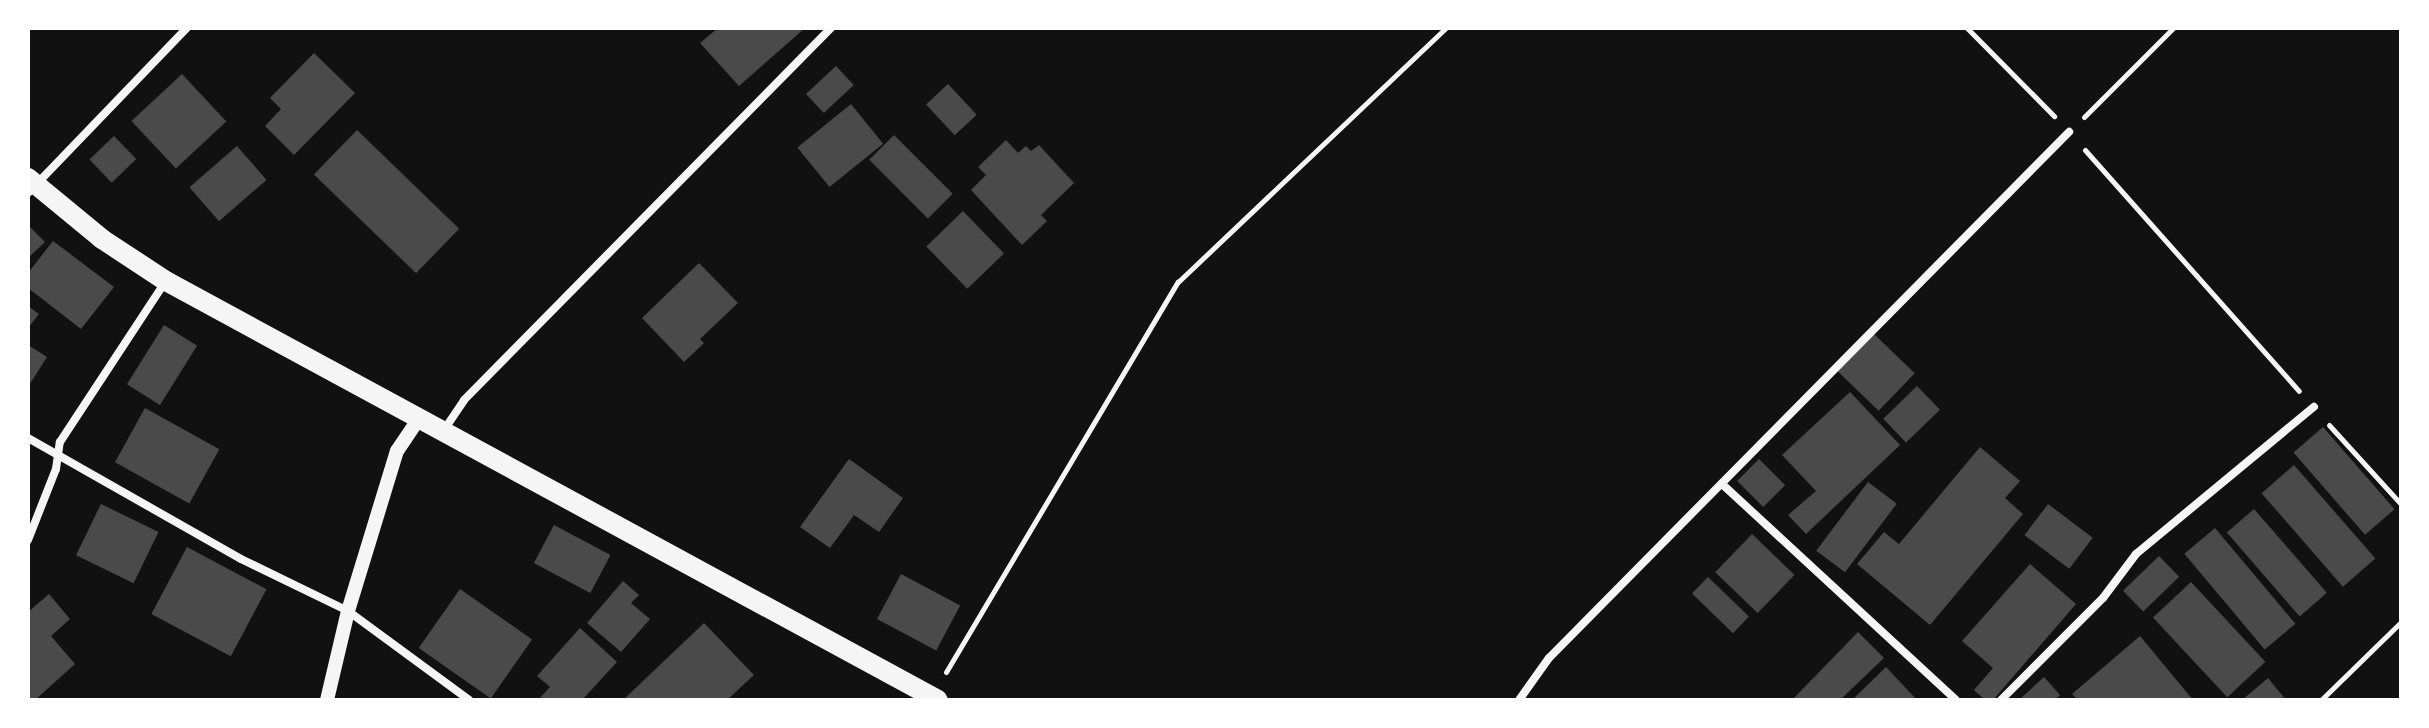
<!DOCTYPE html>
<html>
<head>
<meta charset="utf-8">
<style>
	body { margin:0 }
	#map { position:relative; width:2429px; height:728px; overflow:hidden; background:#111; font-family:"Golos Text",sans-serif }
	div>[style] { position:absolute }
	.building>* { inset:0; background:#4a4a4a; transform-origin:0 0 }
	.path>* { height:5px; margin:-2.5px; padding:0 2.5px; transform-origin:2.5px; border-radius:2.5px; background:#f5f5f5 }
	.minor>* { height:8px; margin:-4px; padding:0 4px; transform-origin:4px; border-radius:4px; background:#f5f5f5 }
	.tertiary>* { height:14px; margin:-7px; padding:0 7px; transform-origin:7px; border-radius:7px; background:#f5f5f5 }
	.primary>* { height:20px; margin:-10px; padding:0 10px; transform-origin:10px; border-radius:10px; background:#f5f5f5 }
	span { translate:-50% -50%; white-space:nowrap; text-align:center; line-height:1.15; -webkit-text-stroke:7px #fff; paint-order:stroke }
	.frame { position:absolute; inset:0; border:30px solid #fff; pointer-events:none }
</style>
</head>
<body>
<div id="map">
	<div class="building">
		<i style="clip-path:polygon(718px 28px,805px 28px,739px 86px,700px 43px)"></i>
		<i style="clip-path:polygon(314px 53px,355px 93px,294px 155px,265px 126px,281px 109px,270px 98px)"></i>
		<i style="left:836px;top:66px;width:26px;height:41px;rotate:47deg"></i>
		<i style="left:182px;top:74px;width:65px;height:69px;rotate:47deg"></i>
		<i style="left:948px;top:84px;width:42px;height:30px;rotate:47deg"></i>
		<i style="left:851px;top:104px;width:51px;height:69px;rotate:51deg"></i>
		<i style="left:357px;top:130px;width:142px;height:62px;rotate:44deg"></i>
		<i style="left:894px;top:135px;width:83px;height:35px;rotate:45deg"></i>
		<i style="left:114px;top:136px;width:32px;height:34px;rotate:46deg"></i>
		<i style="clip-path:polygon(1006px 140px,1018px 153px,1026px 146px,1031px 151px,1039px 145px,1074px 183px,1041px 215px,1047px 221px,1022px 245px,971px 190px,986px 175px,978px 167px)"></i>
		<i style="left:237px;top:146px;width:45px;height:63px;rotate:49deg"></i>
		<i style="left:963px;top:211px;width:59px;height:51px;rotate:46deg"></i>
		<i style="clip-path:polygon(28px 225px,45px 242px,28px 258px)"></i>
		<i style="clip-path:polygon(53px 241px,114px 287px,81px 329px,28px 288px,28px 273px)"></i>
		<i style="clip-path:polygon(699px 263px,738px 303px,700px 339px,704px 343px,684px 362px,642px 318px)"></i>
		<i style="clip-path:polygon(28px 306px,39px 314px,28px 328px)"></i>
		<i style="left:164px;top:325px;width:39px;height:70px;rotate:32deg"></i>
		<i style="left:1873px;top:333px;width:58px;height:52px;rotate:44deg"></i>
		<i style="clip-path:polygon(28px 345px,47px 357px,28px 387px)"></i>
		<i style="left:1917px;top:386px;width:33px;height:47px;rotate:46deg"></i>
		<i style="clip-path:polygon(1850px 392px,1900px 445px,1806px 534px,1788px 515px,1816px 491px,1782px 455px)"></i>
		<i style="left:145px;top:408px;width:85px;height:62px;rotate:29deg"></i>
		<i style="left:2323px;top:427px;width:109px;height:39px;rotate:49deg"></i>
		<i style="clip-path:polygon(1980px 447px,2020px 481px,2005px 498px,2023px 514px,1930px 625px,1857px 564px,1884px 532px,1899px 544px)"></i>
		<i style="clip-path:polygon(849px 459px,903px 498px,879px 532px,854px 515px,830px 548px,800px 527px)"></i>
		<i style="left:1759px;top:459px;width:37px;height:31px;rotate:45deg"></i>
		<i style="left:2294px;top:465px;width:124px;height:43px;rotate:49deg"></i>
		<i style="left:1868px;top:482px;width:36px;height:86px;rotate:37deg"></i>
		<i style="left:101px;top:504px;width:64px;height:57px;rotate:26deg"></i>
		<i style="left:2048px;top:504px;width:56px;height:39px;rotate:37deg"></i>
		<i style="left:2254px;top:509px;width:111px;height:36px;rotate:49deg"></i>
		<i style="left:554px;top:525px;width:64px;height:43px;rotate:28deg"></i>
		<i style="left:2215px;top:528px;width:125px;height:40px;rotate:50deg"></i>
		<i style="left:1752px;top:534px;width:59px;height:53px;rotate:44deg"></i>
		<i style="left:187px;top:547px;width:90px;height:76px;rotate:28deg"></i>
		<i style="left:2159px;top:556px;width:29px;height:50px;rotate:46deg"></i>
		<i style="clip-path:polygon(2030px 564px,2076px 604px,1993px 700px,1985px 700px,1974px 690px,1993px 668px,1962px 641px)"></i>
		<i style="left:901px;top:574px;width:67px;height:51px;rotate:28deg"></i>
		<i style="left:1708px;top:577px;width:57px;height:23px;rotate:44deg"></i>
		<i style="clip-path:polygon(623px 581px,639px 595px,631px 603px,650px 619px,621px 652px,587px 623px)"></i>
		<i style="left:2191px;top:582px;width:109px;height:52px;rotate:47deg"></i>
		<i style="left:460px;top:589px;width:88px;height:72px;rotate:35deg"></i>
		<i style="clip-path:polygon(49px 594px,70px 619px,51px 636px,75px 664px,35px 700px,28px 700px,28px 612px)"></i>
		<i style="clip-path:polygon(704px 623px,754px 675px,727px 700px,623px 700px)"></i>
		<i style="clip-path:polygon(580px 628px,617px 662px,582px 700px,538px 700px,550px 687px,537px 676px)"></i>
		<i style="clip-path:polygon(1858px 632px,1884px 658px,1840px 700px,1792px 700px)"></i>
		<i style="clip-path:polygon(2140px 636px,2193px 700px,2078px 700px,2072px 694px)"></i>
		<i style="clip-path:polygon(1886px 667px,1917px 700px,1852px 700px)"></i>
		<i style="clip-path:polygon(2044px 677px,2060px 695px,2055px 700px,2019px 700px)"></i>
		<i style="clip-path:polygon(2268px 678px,2286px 700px,2242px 700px)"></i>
	</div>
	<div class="path">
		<i style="left:1967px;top:28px;width:124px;rotate:45.3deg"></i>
		<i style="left:2084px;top:117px;width:126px;rotate:-45deg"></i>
		<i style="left:2085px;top:150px;width:322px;rotate:48.4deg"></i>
		<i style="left:2329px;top:425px;width:107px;rotate:47.7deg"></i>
		<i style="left:946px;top:672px;width:454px;rotate:-59.3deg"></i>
		<i style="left:1178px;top:282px;width:369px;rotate:-43.5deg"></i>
		<i style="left:2321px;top:700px;width:112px;rotate:-44.3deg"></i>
	</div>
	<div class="minor">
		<i style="left:28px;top:193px;width:229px;rotate:-46.1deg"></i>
		<i style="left:444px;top:430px;width:36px;rotate:-56deg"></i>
		<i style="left:464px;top:400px;width:523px;rotate:-45.39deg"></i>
		<i style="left:28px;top:438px;width:245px;rotate:29.6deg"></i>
		<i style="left:241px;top:559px;width:119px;rotate:25.9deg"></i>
		<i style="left:348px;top:611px;width:150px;rotate:36.3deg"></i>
		<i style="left:1722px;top:484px;width:318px;rotate:42.7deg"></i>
		<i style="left:28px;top:540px;width:76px;rotate:-68.5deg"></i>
		<i style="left:56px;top:469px;width:27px;rotate:-82deg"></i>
		<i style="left:60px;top:442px;width:191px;rotate:-56.7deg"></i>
		<i style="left:1519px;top:700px;width:52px;rotate:-54.5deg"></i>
		<i style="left:1549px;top:658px;width:740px;rotate:-45.33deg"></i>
		<i style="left:2001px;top:700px;width:144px;rotate:-45deg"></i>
		<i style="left:2103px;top:598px;width:55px;rotate:-53.1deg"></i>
		<i style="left:2136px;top:554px;width:231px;rotate:-39.6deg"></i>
	</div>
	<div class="tertiary">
		<i style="left:327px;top:700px;width:91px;rotate:-76.7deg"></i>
		<i style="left:348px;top:611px;width:167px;rotate:-73deg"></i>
		<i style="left:397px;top:451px;width:40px;rotate:-56deg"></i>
	</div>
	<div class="primary">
		<i style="left:28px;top:178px;width:96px;rotate:39.5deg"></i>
		<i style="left:102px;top:239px;width:77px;rotate:33.3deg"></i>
		<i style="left:166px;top:281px;width:878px;rotate:28.49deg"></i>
	</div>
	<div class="frame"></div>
</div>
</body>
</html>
